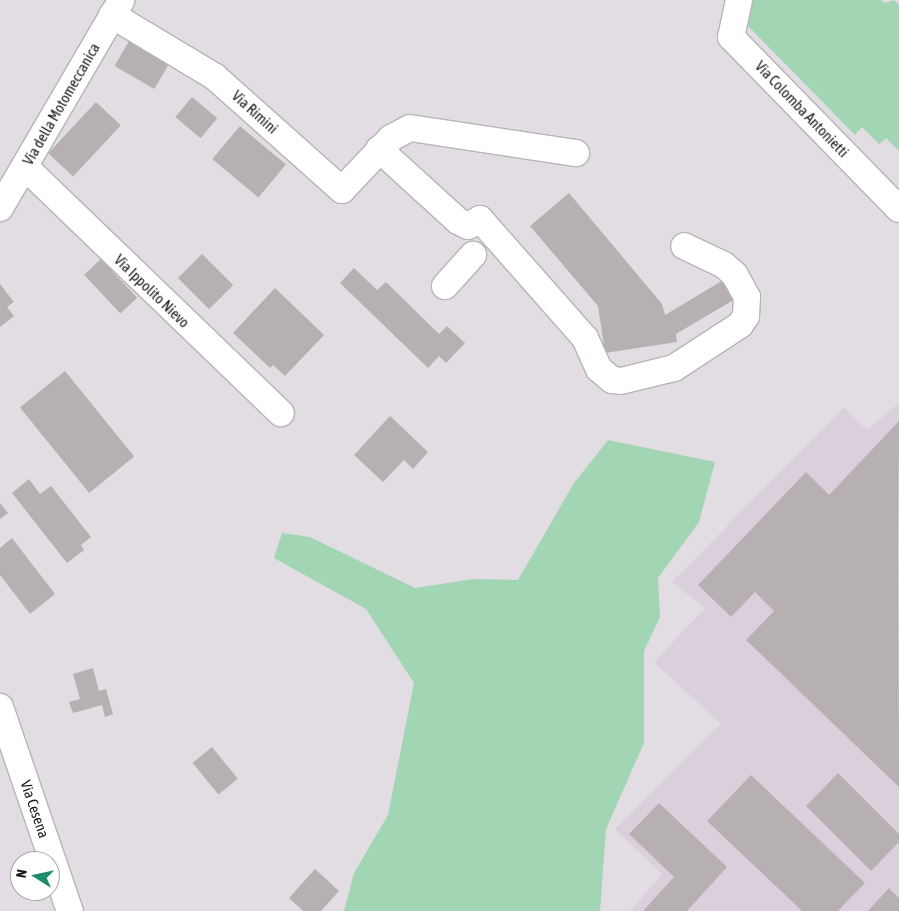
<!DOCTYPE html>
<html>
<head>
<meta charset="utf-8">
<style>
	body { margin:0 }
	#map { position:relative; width:899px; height:911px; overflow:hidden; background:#e2dde3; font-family:"Asap Condensed",sans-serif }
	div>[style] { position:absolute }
	.built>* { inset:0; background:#dad0dc }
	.green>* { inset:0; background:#a2d5b3 }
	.building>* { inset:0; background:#b7b0b3; transform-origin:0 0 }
	.roads { filter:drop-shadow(1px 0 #b8b3b8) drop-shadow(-1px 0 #b8b3b8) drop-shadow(0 1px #b8b3b8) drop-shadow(0 -1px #b8b3b8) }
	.minor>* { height:26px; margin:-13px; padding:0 13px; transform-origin:13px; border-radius:13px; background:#fff }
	span { translate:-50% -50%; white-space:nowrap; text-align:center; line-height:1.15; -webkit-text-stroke:4.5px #fff; paint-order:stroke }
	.street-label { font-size:15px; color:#1b1a1c }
	.north { position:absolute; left:10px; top:851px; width:50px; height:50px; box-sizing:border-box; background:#fff; border:1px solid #a4a3a4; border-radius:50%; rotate:280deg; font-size:14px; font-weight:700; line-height:20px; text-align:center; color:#1b1a1c }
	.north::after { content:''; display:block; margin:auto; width:18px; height:22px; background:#1d8c6c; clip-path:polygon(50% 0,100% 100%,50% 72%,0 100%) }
</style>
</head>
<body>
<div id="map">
	<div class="built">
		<i style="clip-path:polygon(899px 403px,899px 911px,630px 911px,662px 874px,615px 829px,721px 724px,654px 662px,705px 608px,672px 582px,844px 407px,867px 430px)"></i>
	</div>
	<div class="green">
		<i style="clip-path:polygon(746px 0,881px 0,885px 3px,894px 0,899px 5px,899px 151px,886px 138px,879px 144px,862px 127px,855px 135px,746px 24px)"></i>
		<i style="clip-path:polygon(608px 440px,715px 462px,699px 522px,658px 578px,660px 617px,644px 651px,644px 743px,606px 829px,600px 911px,344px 911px,354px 873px,388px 815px,414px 683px,366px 609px,274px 558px,282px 533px,310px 537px,415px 588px,473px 579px,518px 580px,574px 483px)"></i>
	</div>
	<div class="building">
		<i style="left:129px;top:41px;width:46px;height:29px;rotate:30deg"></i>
		<i style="left:192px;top:97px;width:33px;height:26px;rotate:40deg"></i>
		<i style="left:96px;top:102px;width:34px;height:70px;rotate:43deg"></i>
		<i style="left:240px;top:126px;width:60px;height:43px;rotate:40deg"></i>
		<i style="clip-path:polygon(569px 193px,662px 304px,665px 315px,730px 276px,742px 295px,676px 334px,677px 342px,605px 353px,598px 306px,530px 226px)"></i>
		<i style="left:202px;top:254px;width:44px;height:34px;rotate:45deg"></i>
		<i style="left:101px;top:259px;width:53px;height:23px;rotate:47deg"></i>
		<i style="clip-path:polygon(354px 268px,377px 290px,386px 282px,439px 334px,447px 326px,465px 343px,446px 363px,439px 356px,428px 368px,340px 283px)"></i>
		<i style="clip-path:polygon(0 284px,14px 302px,7px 307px,14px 316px,0 327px)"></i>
		<i style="clip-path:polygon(275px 288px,324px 335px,285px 376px,273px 365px,270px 368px,233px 333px)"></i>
		<i style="left:65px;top:371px;width:110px;height:58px;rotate:51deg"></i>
		<i style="clip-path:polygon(390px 416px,428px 452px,413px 469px,404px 460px,383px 482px,354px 455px)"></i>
		<i style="clip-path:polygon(899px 421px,898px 548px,899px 787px,746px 640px,774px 611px,755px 592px,731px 617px,698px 585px,806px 472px,829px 495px)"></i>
		<i style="clip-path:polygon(29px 479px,40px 494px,51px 486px,91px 537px,81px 545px,84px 550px,67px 563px,12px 493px)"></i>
		<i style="clip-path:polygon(0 503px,8px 513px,0 519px)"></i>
		<i style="clip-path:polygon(12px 538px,55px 594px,30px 614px,0 575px,0 548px)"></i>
		<i style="clip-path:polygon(93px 668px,99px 691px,106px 689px,113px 714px,105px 717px,102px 705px,73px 713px,69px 702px,80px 699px,73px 674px)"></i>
		<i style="left:212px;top:747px;width:41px;height:25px;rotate:51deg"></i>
		<i style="clip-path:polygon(838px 773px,899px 834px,899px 842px,871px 871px,806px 806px)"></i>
		<i style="clip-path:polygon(751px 775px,865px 883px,838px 911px,802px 911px,707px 821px)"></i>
		<i style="clip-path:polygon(659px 803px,727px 867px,687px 911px,643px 911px,674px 877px,629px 834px)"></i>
		<i style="clip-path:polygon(315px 869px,339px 891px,321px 911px,303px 911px,289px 898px)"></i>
		<i style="clip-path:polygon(889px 888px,899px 898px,899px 911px,868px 911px)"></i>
	</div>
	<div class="roads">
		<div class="minor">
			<i style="left:739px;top:0;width:38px;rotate:102deg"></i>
			<i style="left:731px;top:37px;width:240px;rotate:45.7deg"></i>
			<i style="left:112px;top:15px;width:120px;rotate:31deg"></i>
			<i style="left:215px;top:77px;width:170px;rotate:41.7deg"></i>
			<i style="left:342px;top:190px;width:71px;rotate:-46.7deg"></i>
			<i style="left:391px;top:138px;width:21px;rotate:-28deg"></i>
			<i style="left:410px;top:128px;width:168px;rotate:8.6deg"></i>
			<i style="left:379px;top:149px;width:107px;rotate:42.3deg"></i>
			<i style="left:458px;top:221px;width:11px;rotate:27deg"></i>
			<i style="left:468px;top:226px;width:14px;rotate:-30deg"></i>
			<i style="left:480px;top:219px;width:159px;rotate:48.6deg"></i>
			<i style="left:585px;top:338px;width:34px;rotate:66deg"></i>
			<i style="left:599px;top:369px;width:17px;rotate:40deg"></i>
			<i style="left:612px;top:380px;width:9px;rotate:6deg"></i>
			<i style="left:621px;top:381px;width:55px;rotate:-13.8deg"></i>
			<i style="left:674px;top:368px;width:79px;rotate:-33.1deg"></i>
			<i style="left:740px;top:325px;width:11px;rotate:-56deg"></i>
			<i style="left:746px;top:316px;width:19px;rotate:-87deg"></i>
			<i style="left:747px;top:297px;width:25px;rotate:-119deg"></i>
			<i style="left:735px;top:275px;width:15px;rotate:-138deg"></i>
			<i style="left:724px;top:265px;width:44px;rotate:-154.6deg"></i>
			<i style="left:25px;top:167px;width:355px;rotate:43.9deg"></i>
			<i style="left:0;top:208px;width:240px;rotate:-59.7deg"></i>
			<i style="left:445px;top:286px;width:42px;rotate:-47.9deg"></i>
			<i style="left:0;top:707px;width:216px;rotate:71.1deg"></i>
		</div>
	</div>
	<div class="street-label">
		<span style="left:61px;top:104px;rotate:-60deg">Via della Motomeccanica</span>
		<span style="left:802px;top:109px;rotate:46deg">Via Colomba Antonietti</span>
		<span style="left:255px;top:112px;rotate:42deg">Via Rimini</span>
		<span style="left:152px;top:291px;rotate:44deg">Via Ippolito Nievo</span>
		<span style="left:35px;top:809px;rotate:71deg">Via Cesena</span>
	</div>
	<div class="north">N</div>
</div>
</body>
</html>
